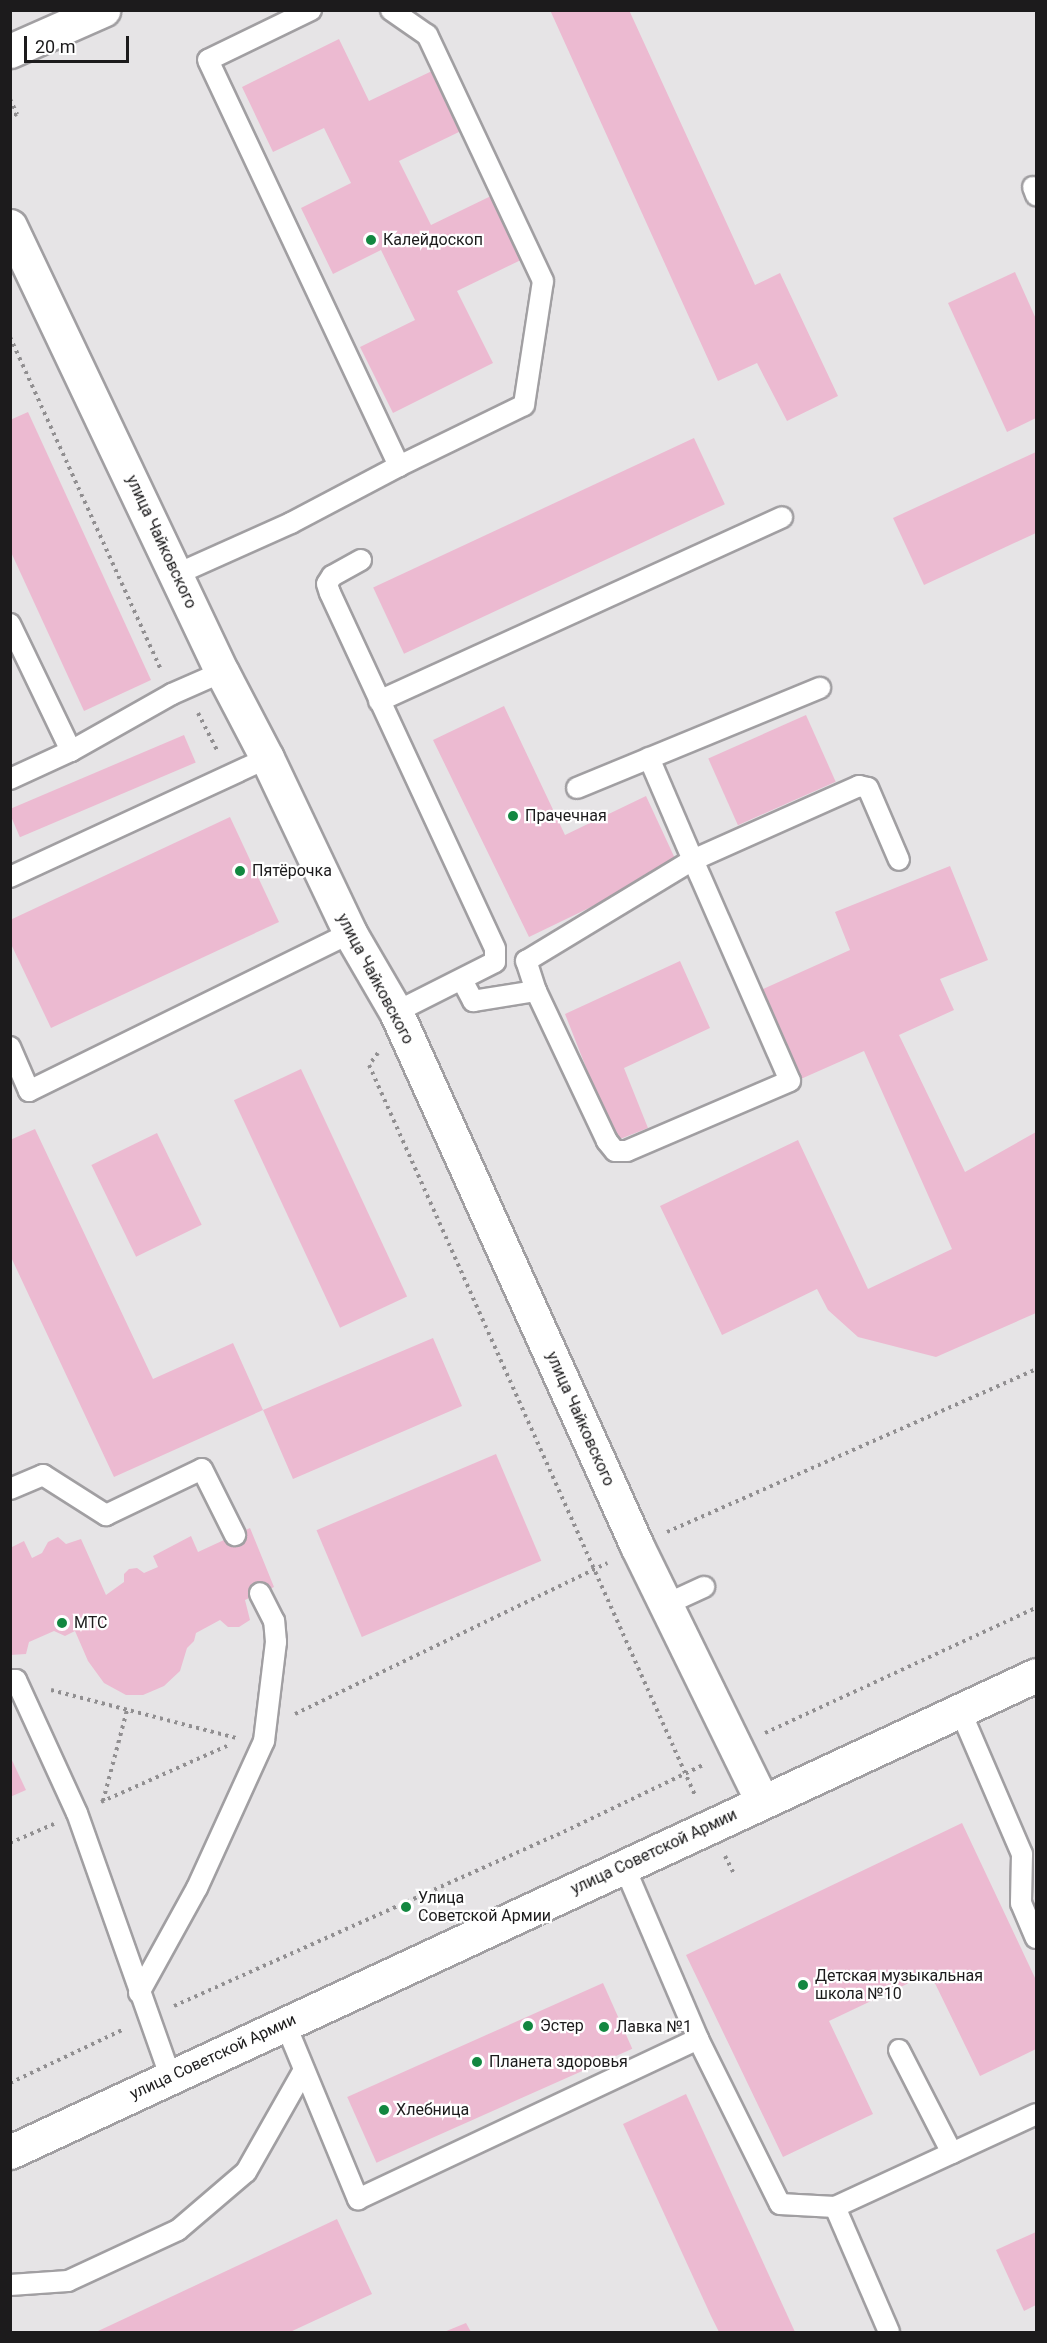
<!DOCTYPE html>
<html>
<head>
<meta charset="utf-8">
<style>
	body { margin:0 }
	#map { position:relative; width:1047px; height:2343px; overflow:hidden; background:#e6e4e6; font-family:Roboto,sans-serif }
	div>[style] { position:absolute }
	.building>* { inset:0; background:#ecbad1; transform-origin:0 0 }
	.path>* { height:4px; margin-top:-2px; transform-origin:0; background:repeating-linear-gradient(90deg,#918f91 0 3px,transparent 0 7.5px) }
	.roads { filter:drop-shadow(2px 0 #a19fa2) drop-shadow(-2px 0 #a19fa2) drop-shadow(0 2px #a19fa2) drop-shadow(0 -2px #a19fa2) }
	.lane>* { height:20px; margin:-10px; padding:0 10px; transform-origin:10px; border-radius:10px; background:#fff }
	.street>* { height:33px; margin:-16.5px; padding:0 16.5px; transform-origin:16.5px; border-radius:16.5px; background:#fff }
	.secondary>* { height:33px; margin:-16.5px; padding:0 16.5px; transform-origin:16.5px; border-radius:16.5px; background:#fff }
	.dots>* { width:16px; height:16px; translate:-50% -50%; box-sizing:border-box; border:3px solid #fff; border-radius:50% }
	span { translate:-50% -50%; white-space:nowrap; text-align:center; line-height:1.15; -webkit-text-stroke:4.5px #fff; paint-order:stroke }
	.poi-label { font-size:16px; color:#1c1b1c }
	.left { translate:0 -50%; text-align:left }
	.street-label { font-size:16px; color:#1c1b1c }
	.frame { position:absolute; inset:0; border:12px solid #1c1b1c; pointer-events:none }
	.scale { position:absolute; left:24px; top:36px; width:105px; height:27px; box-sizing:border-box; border:3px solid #1c1b1c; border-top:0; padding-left:8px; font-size:18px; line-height:21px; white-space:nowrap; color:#1c1b1c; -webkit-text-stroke:4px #fff; paint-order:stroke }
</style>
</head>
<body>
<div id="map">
	<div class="building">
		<i style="clip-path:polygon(550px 10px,629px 10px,755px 285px,780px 273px,838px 396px,787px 421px,757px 363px,718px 381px)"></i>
		<i style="clip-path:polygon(339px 39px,369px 101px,432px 71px,461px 131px,399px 161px,431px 225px,491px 196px,523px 259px,457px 291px,493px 363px,393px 413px,360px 347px,415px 320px,381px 250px,333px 274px,301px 208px,351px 183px,324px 128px,273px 152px,242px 87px)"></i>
		<i style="clip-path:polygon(1015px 272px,1036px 319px,1036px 418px,1007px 432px,948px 303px)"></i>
		<i style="clip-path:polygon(28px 412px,151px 680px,84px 711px,10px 550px,10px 420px)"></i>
		<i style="left:694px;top:438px;width:73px;height:354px;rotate:65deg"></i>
		<i style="clip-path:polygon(1036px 452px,1036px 533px,924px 585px,893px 518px)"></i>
		<i style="clip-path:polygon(504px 706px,565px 835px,646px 796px,678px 865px,529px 937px,433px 740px)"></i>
		<i style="left:806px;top:715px;width:73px;height:107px;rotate:66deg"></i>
		<i style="left:184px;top:735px;width:30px;height:191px;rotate:67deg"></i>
		<i style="clip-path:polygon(230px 817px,279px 922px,51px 1028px,10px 942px,10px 920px)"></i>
		<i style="clip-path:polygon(950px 866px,988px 960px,940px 979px,954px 1010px,899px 1035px,965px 1172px,1036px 1132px,1036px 1313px,936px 1357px,858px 1337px,828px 1310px,817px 1289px,722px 1335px,660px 1206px,798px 1140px,868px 1289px,952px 1249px,864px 1051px,794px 1082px,754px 993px,850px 950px,835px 912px)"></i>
		<i style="clip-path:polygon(680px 961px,710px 1028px,624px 1068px,648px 1128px,615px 1141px,565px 1014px)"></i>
		<i style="left:301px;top:1069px;width:251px;height:74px;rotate:65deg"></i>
		<i style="clip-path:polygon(35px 1129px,153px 1379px,233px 1343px,263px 1410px,433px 1338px,462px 1406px,293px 1479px,263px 1410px,114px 1477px,10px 1255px,10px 1140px)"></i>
		<i style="left:157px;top:1133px;width:102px;height:73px;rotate:64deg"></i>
		<i style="left:496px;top:1454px;width:116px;height:195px;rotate:67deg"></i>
		<i style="clip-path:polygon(250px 1528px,274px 1587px,245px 1600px,250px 1620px,239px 1627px,228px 1627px,220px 1620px,196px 1633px,194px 1641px,187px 1648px,180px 1671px,164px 1686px,143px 1695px,126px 1695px,104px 1683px,88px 1661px,75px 1631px,65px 1636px,54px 1631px,29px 1642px,26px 1654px,10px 1655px,10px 1548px,24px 1541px,32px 1558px,42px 1553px,48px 1542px,58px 1537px,66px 1544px,81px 1539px,106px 1595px,124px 1582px,124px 1574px,129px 1569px,137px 1568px,144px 1573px,158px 1567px,153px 1556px,191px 1536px,198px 1552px)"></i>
		<i style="clip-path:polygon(10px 1756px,26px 1790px,10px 1797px)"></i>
		<i style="clip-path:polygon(962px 1823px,1036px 1980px,1036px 2049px,980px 2076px,930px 1973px,829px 2021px,873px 2114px,783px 2157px,686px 1955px)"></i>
		<i style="left:603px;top:1983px;width:72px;height:280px;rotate:66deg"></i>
		<i style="clip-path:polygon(686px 2094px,795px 2332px,719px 2332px,711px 2316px,623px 2124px)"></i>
		<i style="clip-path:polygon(337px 2219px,372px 2294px,290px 2332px,96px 2332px)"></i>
		<i style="clip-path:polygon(1036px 2232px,1036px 2305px,1024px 2311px,996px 2250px)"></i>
		<i style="clip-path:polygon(466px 2323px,471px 2332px,444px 2332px)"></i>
	</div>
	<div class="path">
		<i style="left:10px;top:99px;width:17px;rotate:65deg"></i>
		<i style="left:17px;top:114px;width:8px;rotate:157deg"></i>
		<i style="left:10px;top:337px;width:366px;rotate:65.6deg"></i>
		<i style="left:198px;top:713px;width:44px;rotate:62.9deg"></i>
		<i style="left:378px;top:1053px;width:15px;rotate:127deg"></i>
		<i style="left:369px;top:1065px;width:799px;rotate:65.94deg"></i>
		<i style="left:667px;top:1532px;width:403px;rotate:-23.8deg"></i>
		<i style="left:51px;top:1690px;width:191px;rotate:14.5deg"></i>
		<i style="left:295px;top:1714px;width:347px;rotate:-25.8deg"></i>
		<i style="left:765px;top:1733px;width:298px;rotate:-24.8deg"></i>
		<i style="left:103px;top:1801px;width:94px;rotate:-75.2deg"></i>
		<i style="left:101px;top:1802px;width:142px;rotate:-24deg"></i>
		<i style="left:10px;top:1843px;width:48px;rotate:-23.4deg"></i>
		<i style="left:725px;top:1856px;width:18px;rotate:63deg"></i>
		<i style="left:174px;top:2006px;width:419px;rotate:-24.1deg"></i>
		<i style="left:557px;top:1835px;width:164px;rotate:-25.6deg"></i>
		<i style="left:10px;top:2083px;width:126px;rotate:-25.3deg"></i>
	</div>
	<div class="roads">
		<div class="lane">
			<i style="left:311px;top:10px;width:114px;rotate:154.1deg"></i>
			<i style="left:208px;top:60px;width:449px;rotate:64.8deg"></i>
			<i style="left:1033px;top:187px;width:9px;rotate:69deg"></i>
			<i style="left:361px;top:560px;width:33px;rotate:151deg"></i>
			<i style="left:332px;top:576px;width:9px;rotate:122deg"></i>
			<i style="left:327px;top:584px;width:9px;rotate:72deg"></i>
			<i style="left:330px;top:593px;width:392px;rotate:65.1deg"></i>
			<i style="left:495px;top:949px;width:13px;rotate:90deg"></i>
			<i style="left:495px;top:962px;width:111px;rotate:153.2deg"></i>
			<i style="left:177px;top:574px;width:125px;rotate:-24.1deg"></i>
			<i style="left:291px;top:523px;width:122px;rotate:-27.8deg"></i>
			<i style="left:399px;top:466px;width:139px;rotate:-26deg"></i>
			<i style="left:524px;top:405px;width:125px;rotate:-81.3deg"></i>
			<i style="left:543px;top:281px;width:272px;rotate:-115.2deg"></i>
			<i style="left:427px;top:35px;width:44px;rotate:-145.2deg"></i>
			<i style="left:10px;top:624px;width:141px;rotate:64.3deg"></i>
			<i style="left:379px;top:701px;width:443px;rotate:-24.5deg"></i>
			<i style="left:649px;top:758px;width:111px;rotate:66.7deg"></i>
			<i style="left:693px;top:860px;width:241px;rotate:66.3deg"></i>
			<i style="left:790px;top:1081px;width:177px;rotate:156.8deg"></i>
			<i style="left:627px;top:1151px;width:12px;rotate:180deg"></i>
			<i style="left:615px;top:1151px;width:13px;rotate:-129deg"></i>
			<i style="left:607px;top:1141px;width:166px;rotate:-115.3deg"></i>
			<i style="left:536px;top:991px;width:32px;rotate:-108deg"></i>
			<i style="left:526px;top:961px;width:195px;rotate:-31.2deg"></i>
			<i style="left:693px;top:860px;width:182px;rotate:-24deg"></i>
			<i style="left:859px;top:786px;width:9px;rotate:13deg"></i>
			<i style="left:868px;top:788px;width:78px;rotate:66.7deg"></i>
			<i style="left:10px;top:779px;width:67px;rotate:-24.7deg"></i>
			<i style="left:71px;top:751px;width:116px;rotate:-29.4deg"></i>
			<i style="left:172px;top:694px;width:55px;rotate:-23.7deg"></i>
			<i style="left:577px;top:788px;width:263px;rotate:-22.4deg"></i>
			<i style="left:10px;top:877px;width:283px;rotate:-24.8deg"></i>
			<i style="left:462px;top:980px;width:24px;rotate:62deg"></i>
			<i style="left:473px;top:1001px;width:64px;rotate:-9deg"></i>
			<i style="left:10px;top:1047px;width:48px;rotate:66.6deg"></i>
			<i style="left:29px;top:1091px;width:358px;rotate:-26.2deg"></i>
			<i style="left:10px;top:1489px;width:36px;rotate:-23deg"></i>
			<i style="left:43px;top:1475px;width:75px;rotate:32.4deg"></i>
			<i style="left:106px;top:1515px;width:106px;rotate:-25.6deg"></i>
			<i style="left:202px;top:1469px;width:74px;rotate:63.4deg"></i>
			<i style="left:667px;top:1604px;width:41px;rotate:-24.7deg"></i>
			<i style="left:10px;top:1680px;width:6px"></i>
			<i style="left:16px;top:1680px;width:146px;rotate:65.4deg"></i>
			<i style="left:77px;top:1813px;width:281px;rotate:70.5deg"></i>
			<i style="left:960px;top:1710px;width:157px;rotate:66.7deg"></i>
			<i style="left:1022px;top:1854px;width:49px;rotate:91.2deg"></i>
			<i style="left:1021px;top:1903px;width:38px;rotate:67deg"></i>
			<i style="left:624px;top:1866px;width:188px;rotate:66.8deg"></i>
			<i style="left:698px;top:2039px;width:184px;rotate:63.6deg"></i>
			<i style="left:780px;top:2204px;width:55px;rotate:3.1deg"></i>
			<i style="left:835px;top:2207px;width:136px;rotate:66.6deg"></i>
			<i style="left:139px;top:1993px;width:120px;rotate:-61.1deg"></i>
			<i style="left:197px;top:1888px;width:162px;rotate:-65.5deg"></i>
			<i style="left:264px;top:1741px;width:100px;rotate:-83.1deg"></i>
			<i style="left:276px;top:1642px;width:21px;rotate:-95deg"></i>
			<i style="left:274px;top:1621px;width:31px;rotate:-117deg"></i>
			<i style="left:285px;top:2023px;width:191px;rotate:67.5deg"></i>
			<i style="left:358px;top:2199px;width:376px;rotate:-25.2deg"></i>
			<i style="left:899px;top:2050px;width:116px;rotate:62.8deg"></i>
			<i style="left:835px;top:2207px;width:221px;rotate:-24.8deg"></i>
			<i style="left:10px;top:2285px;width:58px;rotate:-3.9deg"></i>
			<i style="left:68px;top:2281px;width:121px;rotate:-24.9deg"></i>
			<i style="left:178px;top:2230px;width:89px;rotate:-40.5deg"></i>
			<i style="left:246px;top:2172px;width:117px;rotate:-60.4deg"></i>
		</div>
		<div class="street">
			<i style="left:10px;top:51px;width:102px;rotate:-23.8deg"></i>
			<i style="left:10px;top:226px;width:494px;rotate:64.6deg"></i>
			<i style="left:222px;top:672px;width:97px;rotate:62.4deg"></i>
			<i style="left:267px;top:758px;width:194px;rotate:64.6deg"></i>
			<i style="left:350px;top:933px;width:91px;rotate:59.8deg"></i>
			<i style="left:396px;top:1012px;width:586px;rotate:65.71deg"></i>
			<i style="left:637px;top:1546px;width:284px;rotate:63.9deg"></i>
		</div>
		<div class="secondary">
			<i style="left:10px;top:2152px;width:1131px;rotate:-24.93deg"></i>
		</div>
	</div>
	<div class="dots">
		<i style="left:371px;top:240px;background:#138740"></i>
		<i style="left:513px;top:816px;background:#138740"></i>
		<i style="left:240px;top:871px;background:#138740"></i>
		<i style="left:62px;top:1623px;background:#138740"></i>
		<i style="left:406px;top:1907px;background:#138740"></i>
		<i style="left:803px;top:1985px;background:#138740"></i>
		<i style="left:528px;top:2026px;background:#138740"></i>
		<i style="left:604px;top:2027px;background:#138740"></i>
		<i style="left:477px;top:2062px;background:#138740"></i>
		<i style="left:384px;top:2110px;background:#138740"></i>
	</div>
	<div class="poi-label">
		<span class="left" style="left:383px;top:240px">Калейдоскоп</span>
		<span class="left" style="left:525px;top:816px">Прачечная</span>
		<span class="left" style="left:252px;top:871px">Пятёрочка</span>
		<span class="left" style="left:74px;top:1623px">МТС</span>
		<span class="left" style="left:418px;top:1907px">Улица<br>Советской Армии</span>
		<span class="left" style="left:815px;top:1985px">Детская музыкальная<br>школа №10</span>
		<span class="left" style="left:540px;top:2026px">Эстер</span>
		<span class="left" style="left:616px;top:2027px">Лавка №1</span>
		<span class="left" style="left:489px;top:2062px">Планета здоровья</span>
		<span class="left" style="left:396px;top:2110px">Хлебница</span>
	</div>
	<div class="street-label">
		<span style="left:161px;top:542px;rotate:65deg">улица Чайковского</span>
		<span style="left:375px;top:979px;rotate:62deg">улица Чайковского</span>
		<span style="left:580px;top:1419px;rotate:66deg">улица Чайковского</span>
		<span style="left:654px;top:1852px;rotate:-25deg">улица Советской Армии</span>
		<span style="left:213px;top:2057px;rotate:-25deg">улица Советской Армии</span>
	</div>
	<div class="frame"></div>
	<div class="scale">20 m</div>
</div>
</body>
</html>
